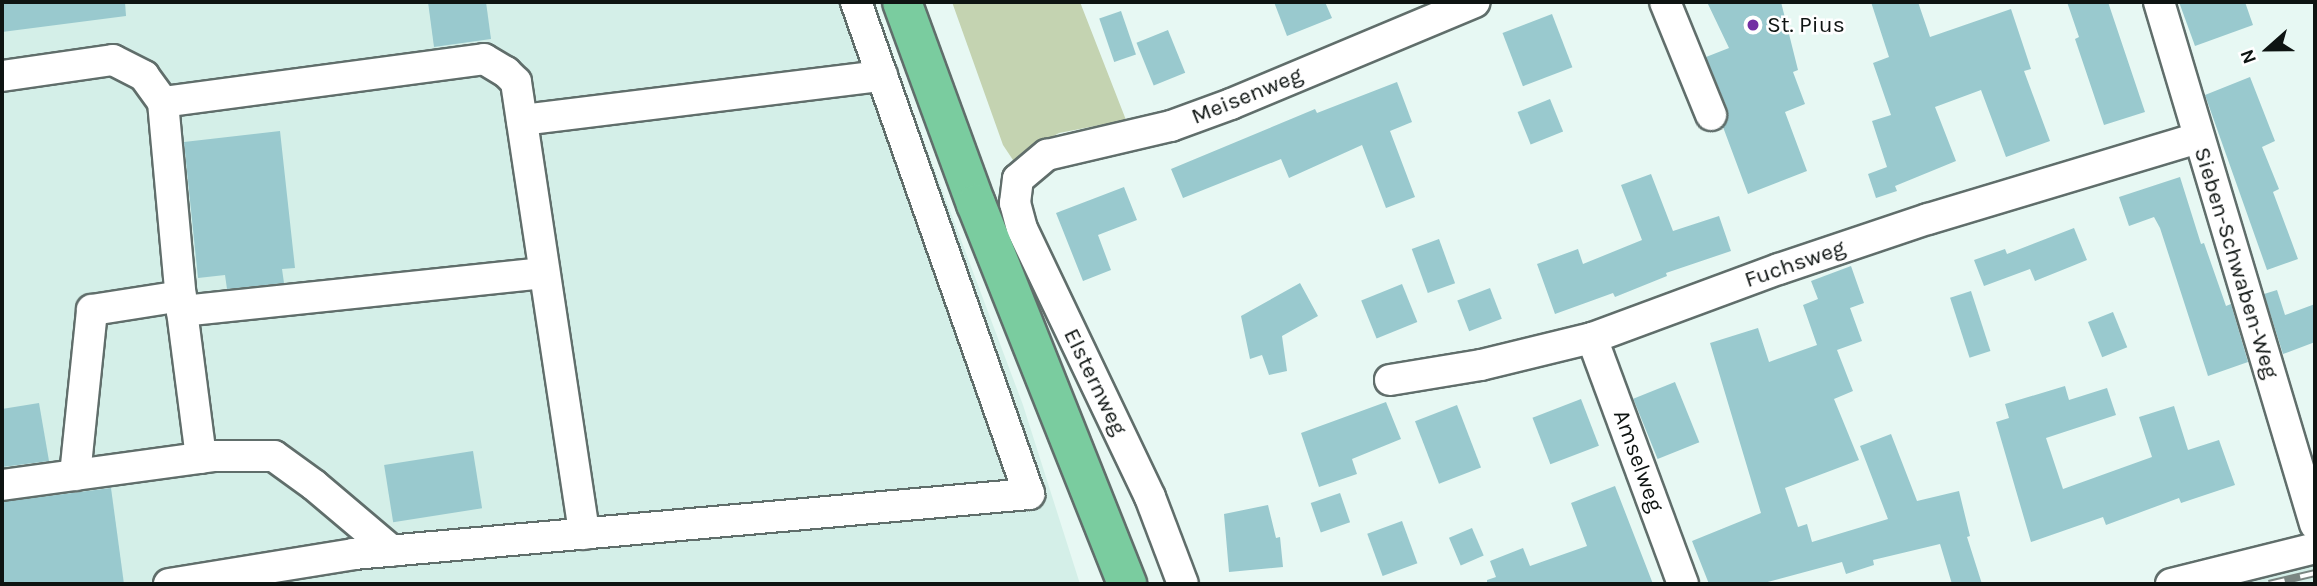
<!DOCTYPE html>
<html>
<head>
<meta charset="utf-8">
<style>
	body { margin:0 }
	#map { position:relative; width:2317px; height:586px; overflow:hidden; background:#e7f8f3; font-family:Karla,sans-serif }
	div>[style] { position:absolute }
	.built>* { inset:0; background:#d4efe8 }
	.green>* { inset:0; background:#c4d3b1 }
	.building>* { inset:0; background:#99c9ce; transform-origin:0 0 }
	.roads { filter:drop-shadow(2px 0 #606e6b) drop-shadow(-2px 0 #606e6b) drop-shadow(0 2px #606e6b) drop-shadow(0 -2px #606e6b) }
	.minor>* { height:30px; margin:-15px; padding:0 15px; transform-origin:15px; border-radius:15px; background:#fff }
	.major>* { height:38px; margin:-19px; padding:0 19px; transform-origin:19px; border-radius:19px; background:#7acc9f }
	.rail>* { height:8px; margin-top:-4px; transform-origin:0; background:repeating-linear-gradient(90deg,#fff 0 16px,#7a8682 0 32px); box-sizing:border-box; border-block:2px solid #7a8682 }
	.dots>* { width:19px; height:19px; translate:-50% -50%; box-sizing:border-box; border:4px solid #fff; border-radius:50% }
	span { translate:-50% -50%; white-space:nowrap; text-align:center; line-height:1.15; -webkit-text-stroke:5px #fff; paint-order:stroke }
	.poi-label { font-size:23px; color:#0e1412 }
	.left { translate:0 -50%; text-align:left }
	.street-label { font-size:23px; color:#0e1412 }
	.frame { position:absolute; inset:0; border:4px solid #0e1412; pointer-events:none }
	.north { position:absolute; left:2233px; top:14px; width:70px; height:70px; -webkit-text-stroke:5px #fff; paint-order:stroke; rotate:249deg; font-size:19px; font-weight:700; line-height:28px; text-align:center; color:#0e1412 }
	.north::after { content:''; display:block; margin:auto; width:24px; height:32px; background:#0e1412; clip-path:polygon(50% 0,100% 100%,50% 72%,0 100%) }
</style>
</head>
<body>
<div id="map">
	<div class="built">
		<i style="clip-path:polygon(2px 2px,875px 2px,898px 72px,1023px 405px,1080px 584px,2px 584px)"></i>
		<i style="clip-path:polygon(2315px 562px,2315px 582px,2308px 584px,2230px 584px)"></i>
	</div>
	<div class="green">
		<i style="clip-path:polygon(952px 2px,1080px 2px,1126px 120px,1059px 133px,1030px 149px,1015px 163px,1003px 145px)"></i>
	</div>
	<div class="building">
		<i style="clip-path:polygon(2px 2px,125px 2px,126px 16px,2px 32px)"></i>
		<i style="clip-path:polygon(428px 2px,486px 2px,491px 39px,434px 47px)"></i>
		<i style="clip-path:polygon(1274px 2px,1325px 2px,1332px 18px,1287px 36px)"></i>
		<i style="clip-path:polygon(1707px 2px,1781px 2px,1798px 70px,1793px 72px,1805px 104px,1785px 112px,1807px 171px,1748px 194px,1723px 127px,1728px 118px,1727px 108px,1706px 57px,1729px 48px)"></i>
		<i style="clip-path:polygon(1871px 2px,1918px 2px,1930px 37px,2011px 9px,2031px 69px,2024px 71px,2050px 141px,2006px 157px,1981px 90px,1935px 107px,1956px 161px,1895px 186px,1897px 191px,1876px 198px,1868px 174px,1887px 167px,1872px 121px,1891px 115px,1873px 63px,1889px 57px)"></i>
		<i style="clip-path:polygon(2067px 2px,2108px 2px,2145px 112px,2104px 125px,2075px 39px,2079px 37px)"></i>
		<i style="clip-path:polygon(2179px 2px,2245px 2px,2253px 25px,2195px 46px)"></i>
		<i style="left:1121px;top:11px;width:46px;height:23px;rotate:71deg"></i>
		<i style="left:1552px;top:14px;width:57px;height:53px;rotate:69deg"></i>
		<i style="left:1168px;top:30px;width:46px;height:34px;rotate:68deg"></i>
		<i style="clip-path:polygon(2250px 77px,2275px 141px,2262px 147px,2279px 189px,2273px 192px,2298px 259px,2267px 270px,2205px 95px)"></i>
		<i style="clip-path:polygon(1397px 82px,1412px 122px,1390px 131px,1415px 197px,1386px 208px,1362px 145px,1289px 178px,1281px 159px,1183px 198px,1171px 169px,1315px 109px,1317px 113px)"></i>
		<i style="left:1550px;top:99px;width:35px;height:35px;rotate:68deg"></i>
		<i style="clip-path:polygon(280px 131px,295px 268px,282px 269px,284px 283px,227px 289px,225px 275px,198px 278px,184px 142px)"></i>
		<i style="clip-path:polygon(1651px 174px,1673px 231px,1719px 216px,1731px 251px,1666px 273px,1667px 276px,1615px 297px,1613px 293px,1555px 314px,1537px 264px,1578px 249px,1583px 264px,1642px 240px,1621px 185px)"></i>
		<i style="clip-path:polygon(2180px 177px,2201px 244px,2204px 243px,2226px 306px,2231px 304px,2248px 362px,2208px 376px,2160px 228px,2154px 217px,2129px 226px,2119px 197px)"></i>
		<i style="clip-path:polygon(1124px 187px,1137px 220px,1098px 235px,1111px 270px,1083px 281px,1056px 213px)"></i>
		<i style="clip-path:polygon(2074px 228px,2087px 260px,2035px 281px,2030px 269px,1984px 286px,1974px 260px,2005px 249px,2007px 254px)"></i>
		<i style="left:1439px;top:239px;width:47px;height:29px;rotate:70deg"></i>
		<i style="clip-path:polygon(1851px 266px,1864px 303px,1850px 308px,1862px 341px,1837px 350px,1853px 391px,1834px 399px,1859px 460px,1785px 488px,1798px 527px,1807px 524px,1812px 542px,1888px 519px,1860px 446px,1891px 434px,1917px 501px,1959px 491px,1970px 536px,1967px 537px,1982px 584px,1952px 584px,1940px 544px,1873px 560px,1874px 565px,1846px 574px,1842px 562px,1760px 584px,1709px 584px,1692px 541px,1761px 513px,1710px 343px,1758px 328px,1769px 362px,1817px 345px,1803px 305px,1818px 299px,1811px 281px)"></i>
		<i style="clip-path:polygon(1300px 283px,1318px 316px,1282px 336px,1287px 371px,1269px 375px,1262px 355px,1250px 359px,1241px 316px)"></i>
		<i style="left:1402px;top:284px;width:41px;height:44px;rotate:68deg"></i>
		<i style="left:1490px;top:288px;width:33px;height:35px;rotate:69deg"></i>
		<i style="clip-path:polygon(2277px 290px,2285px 315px,2315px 304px,2315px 342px,2283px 354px,2264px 294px)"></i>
		<i style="left:1971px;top:291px;width:63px;height:22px;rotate:72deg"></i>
		<i style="left:2113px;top:312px;width:38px;height:27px;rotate:68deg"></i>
		<i style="left:1675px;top:382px;width:65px;height:45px;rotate:68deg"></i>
		<i style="clip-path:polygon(2065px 386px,2069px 400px,2107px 388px,2116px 415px,2046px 438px,2063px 489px,2152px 457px,2139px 417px,2174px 406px,2188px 450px,2219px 440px,2235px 485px,2181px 503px,2179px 498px,2106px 525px,2103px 517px,2031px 542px,1996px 422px,2009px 418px,2005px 404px)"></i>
		<i style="left:1581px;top:399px;width:50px;height:52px;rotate:69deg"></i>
		<i style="clip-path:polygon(1386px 402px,1401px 439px,1352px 459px,1357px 474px,1319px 487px,1301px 433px)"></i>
		<i style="clip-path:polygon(39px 403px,49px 461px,2px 467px,2px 409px)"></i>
		<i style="left:1457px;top:405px;width:67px;height:45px;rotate:69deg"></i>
		<i style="left:473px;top:451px;width:58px;height:90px;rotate:81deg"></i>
		<i style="clip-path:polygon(1615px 486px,1653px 584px,1487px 584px,1487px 580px,1496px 577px,1490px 561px,1523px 548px,1530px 566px,1587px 546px,1571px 503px)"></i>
		<i style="clip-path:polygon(111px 488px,124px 584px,2px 584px,2px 502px)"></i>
		<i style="left:1340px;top:493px;width:31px;height:31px;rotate:71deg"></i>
		<i style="clip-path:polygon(1268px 505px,1276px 538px,1280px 537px,1283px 567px,1229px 572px,1224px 514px)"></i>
		<i style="left:1402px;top:521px;width:45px;height:37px;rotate:70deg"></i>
		<i style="left:1472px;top:528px;width:30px;height:25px;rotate:67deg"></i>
	</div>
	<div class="roads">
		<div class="minor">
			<i style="left:1665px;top:2px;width:122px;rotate:67.8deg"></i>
			<i style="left:2159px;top:2px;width:545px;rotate:73.36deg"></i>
			<i style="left:2px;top:76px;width:112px;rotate:-8.2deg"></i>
			<i style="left:113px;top:60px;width:35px;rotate:27deg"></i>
			<i style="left:144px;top:76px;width:32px;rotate:54deg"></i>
			<i style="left:163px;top:102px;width:210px;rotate:84.8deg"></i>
			<i style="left:182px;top:311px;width:148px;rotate:82.6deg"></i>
			<i style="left:163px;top:102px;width:324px;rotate:-7.6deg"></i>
			<i style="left:484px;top:59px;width:26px;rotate:31deg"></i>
			<i style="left:506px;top:72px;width:14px;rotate:45deg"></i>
			<i style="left:516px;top:82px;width:457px;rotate:81.4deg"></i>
			<i style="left:522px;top:120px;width:363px;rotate:-7deg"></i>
			<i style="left:182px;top:311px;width:363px;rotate:-6deg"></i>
			<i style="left:1592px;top:338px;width:262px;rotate:69.7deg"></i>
			<i style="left:1390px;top:380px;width:92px;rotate:-9.4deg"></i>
			<i style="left:1481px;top:365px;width:114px;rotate:-13.7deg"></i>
			<i style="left:1592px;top:338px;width:199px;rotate:-20.3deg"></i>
			<i style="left:1779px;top:269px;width:157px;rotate:-18.6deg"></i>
			<i style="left:1928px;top:219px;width:282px;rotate:-16.7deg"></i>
			<i style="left:75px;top:475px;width:166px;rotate:-84.1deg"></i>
			<i style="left:92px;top:310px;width:90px;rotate:-8.9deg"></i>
			<i style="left:2px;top:485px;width:213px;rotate:-7.8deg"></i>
			<i style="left:213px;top:456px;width:61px"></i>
			<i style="left:274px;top:456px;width:49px;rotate:35.9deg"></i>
			<i style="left:314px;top:485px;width:102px;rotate:40.2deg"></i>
			<i style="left:169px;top:584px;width:187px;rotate:-9.2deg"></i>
			<i style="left:354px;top:554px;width:678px;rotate:-5.08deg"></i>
			<i style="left:1029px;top:494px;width:522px;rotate:-109.37deg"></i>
			<i style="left:1183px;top:584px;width:93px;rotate:-110.8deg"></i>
			<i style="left:1150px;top:497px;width:297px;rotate:-115.5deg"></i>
			<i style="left:1022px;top:229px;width:27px;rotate:-105deg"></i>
			<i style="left:1015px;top:203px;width:24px;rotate:-83deg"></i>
			<i style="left:1018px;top:179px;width:38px;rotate:-40deg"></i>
			<i style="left:1047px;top:155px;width:127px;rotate:-13.2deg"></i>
			<i style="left:1171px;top:126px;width:64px;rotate:-20.1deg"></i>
			<i style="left:1231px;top:104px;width:264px;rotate:-22.7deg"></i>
			<i style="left:2171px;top:584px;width:148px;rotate:-14deg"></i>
		</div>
		<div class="major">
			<i style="left:902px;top:2px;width:215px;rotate:69.9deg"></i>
			<i style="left:976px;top:204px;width:409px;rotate:68.3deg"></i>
		</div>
	</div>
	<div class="rail">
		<i style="left:2269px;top:584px;width:47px;rotate:-13.4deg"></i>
	</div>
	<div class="dots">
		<i style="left:1753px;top:25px;background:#722ea3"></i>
	</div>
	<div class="poi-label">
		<span class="left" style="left:1767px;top:25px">St. Pius</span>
	</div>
	<div class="street-label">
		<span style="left:1247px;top:96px;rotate:-22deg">Meisenweg</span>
		<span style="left:2236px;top:263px;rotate:73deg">Sieben-Schwaben-Weg</span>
		<span style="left:1795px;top:264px;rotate:-19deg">Fuchsweg</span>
		<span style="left:1095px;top:382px;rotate:64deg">Elsternweg</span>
		<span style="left:1638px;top:461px;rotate:70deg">Amselweg</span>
	</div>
	<div class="frame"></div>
	<div class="north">N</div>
</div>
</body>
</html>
